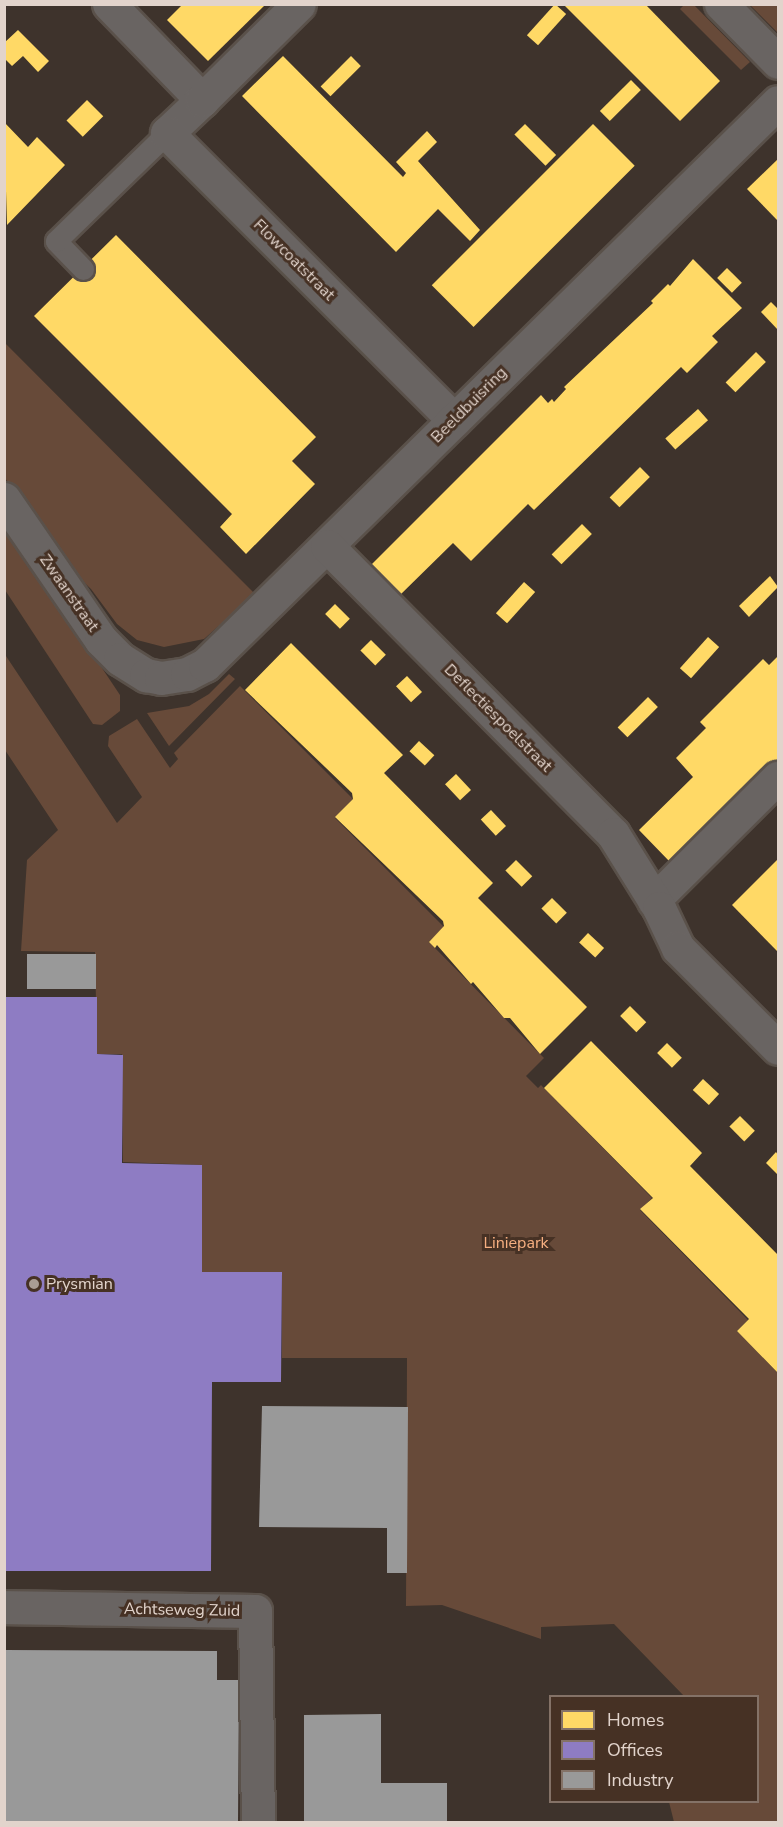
<!DOCTYPE html>
<html>
<head>
<meta charset="utf-8">
<style>
	body { margin:0 }
	#map { position:relative; width:783px; height:1827px; overflow:hidden; background:#3e332c; font-family:"Nunito Sans",sans-serif }
	div>[style] { position:absolute }
	.green>* { inset:0; background:#674a39 }
	.homes>* { inset:0; background:#ffd966; transform-origin:0 0 }
	.offices>* { inset:0; background:#8e7cc3 }
	.industry>* { inset:0; background:#999; transform-origin:0 0 }
	.roads { filter:drop-shadow(2px 0 #5a514a) drop-shadow(-2px 0 #5a514a) drop-shadow(0 2px #5a514a) drop-shadow(0 -2px #5a514a) }
	.service>* { height:21px; margin:-10.5px; padding:0 10.5px; transform-origin:10.5px; border-radius:10.5px; background:#696462 }
	.pedestrian>* { height:32px; margin:-16px; padding:0 16px; transform-origin:16px; border-radius:16px; background:#696462 }
	.minor>* { height:33px; margin:-16.5px; padding:0 16.5px; transform-origin:16.5px; border-radius:16.5px; background:#696462 }
	.dots>* { width:16px; height:16px; translate:-50% -50%; box-sizing:border-box; border:3px solid #463124; border-radius:50% }
	span { translate:-50% -50%; white-space:nowrap; text-align:center; line-height:1.15; -webkit-text-stroke:6px #463124; paint-order:stroke }
	.street-label { font-size:16px; color:#e2d4cc }
	.park-label { font-size:16px; color:#f7af81 }
	.poi-label { font-size:16px; color:#e2d4cc }
	.left { translate:0 -50%; text-align:left }
	.frame { position:absolute; inset:0; border:6px solid #e2d4cc; pointer-events:none }
	.legend { position:absolute; left:549px; top:1695px; width:210px; height:108px; box-sizing:border-box; background:#463124; border:2px solid #847267; margin:0; padding:8px 10px; list-style:none; font-size:18px; color:#e2d4cc }
	.legend li { display:flex; align-items:center; gap:12px; height:30px }
	.legend b { width:30px; border:2px solid #847267 }
</style>
</head>
<body>
<div id="map">
	<div class="green">
		<i style="clip-path:polygon(684px 5px,694px 5px,750px 62px,741px 70px,680px 9px)"></i>
		<i style="clip-path:polygon(750px 5px,778px 5px,778px 33px)"></i>
		<i style="clip-path:polygon(4px 342px,255px 594px,204px 639px,164px 647px,137px 640px,117px 624px,91px 589px,55px 555px,5px 478px)"></i>
		<i style="clip-path:polygon(4px 521px,120px 695px,120px 711px,102px 725px,93px 724px,5px 590px)"></i>
		<i style="clip-path:polygon(4px 653px,117px 823px,142px 797px,108px 746px,109px 736px,137px 719px,170px 768px,178px 759px,174px 753px,240px 686px,353px 799px,335px 818px,444px 927px,429px 942px,544px 1058px,526px 1076px,538px 1088px,541px 1085px,652px 1198px,640px 1210px,748px 1320px,737px 1331px,778px 1373px,778px 1822px,674px 1822px,669px 1802px,758px 1802px,758px 1696px,684px 1696px,614px 1624px,541px 1627px,541px 1639px,442px 1605px,406px 1606px,407px 1358px,282px 1358px,282px 1272px,202px 1272px,202px 1165px,123px 1162px,122px 1054px,97px 1054px,95px 952px,21px 951px,27px 860px,58px 830px,5px 750px)"></i>
		<i style="clip-path:polygon(229px 674px,235px 679px,169px 746px,147px 713px,189px 706px,209px 694px)"></i>
	</div>
	<div class="homes">
		<i style="left:555px;top:4px;width:15px;height:42px;rotate:42deg"></i>
		<i style="clip-path:polygon(563px 4px,645px 4px,720px 81px,680px 121px)"></i>
		<i style="clip-path:polygon(182px 5px,265px 5px,208px 61px,167px 20px)"></i>
		<i style="clip-path:polygon(18px 30px,49px 61px,38px 72px,23px 56px,12px 66px,4px 58px,4px 43px)"></i>
		<i style="clip-path:polygon(283px 56px,403px 177px,406px 173px,396px 162px,427px 131px,437px 142px,418px 161px,480px 230px,470px 241px,438px 209px,396px 252px,242px 96px)"></i>
		<i style="left:351px;top:56px;width:14px;height:43px;rotate:45deg"></i>
		<i style="left:631px;top:80px;width:14px;height:44px;rotate:45deg"></i>
		<i style="left:87px;top:100px;width:23px;height:29px;rotate:45deg"></i>
		<i style="clip-path:polygon(4px 122px,28px 147px,37px 137px,65px 165px,7px 225px)"></i>
		<i style="left:525px;top:124px;width:44px;height:15px;rotate:45deg"></i>
		<i style="left:593px;top:124px;width:59px;height:228px;rotate:45deg"></i>
		<i style="clip-path:polygon(778px 159px,778px 221px,747px 189px)"></i>
		<i style="clip-path:polygon(116px 235px,316px 437px,292px 461px,315px 484px,246px 554px,220px 527px,232px 514px,34px 316px)"></i>
		<i style="clip-path:polygon(693px 259px,742px 308px,712px 336px,718px 342px,687px 373px,681px 367px,534px 510px,528px 504px,471px 561px,453px 543px,399px 596px,369px 567px,541px 395px,548px 403px,552px 399px,554px 402px,566px 389px,564px 387px,653px 303px,651px 301px,668px 284px,670px 286px)"></i>
		<i style="left:727px;top:268px;width:21px;height:14px;rotate:45deg"></i>
		<i style="clip-path:polygon(771px 302px,778px 309px,778px 330px,761px 312px)"></i>
		<i style="left:756px;top:352px;width:14px;height:43px;rotate:45deg"></i>
		<i style="left:698px;top:409px;width:15px;height:44px;rotate:48deg"></i>
		<i style="left:640px;top:467px;width:14px;height:43px;rotate:45deg"></i>
		<i style="left:582px;top:524px;width:14px;height:43px;rotate:45deg"></i>
		<i style="clip-path:polygon(770px 576px,778px 587px,749px 617px,739px 606px)"></i>
		<i style="left:524px;top:582px;width:15px;height:42px;rotate:42deg"></i>
		<i style="left:335px;top:604px;width:21px;height:14px;rotate:45deg"></i>
		<i style="left:708px;top:637px;width:15px;height:42px;rotate:42deg"></i>
		<i style="left:371px;top:640px;width:21px;height:15px;rotate:45deg"></i>
		<i style="clip-path:polygon(291px 643px,403px 755px,384px 773px,493px 883px,478px 898px,587px 1007px,540px 1054px,510px 1018px,504px 1018px,473px 982px,471px 984px,437px 945px,435px 948px,429px 942px,444px 926px,443px 921px,335px 817px,353px 799px,352px 793px,245px 690px)"></i>
		<i style="clip-path:polygon(778px 656px,778px 761px,772px 768px,767px 764px,751px 780px,755px 784px,741px 797px,737px 793px,669px 861px,639px 830px,693px 777px,676px 758px,706px 728px,700px 722px,763px 659px,769px 665px)"></i>
		<i style="left:407px;top:676px;width:22px;height:15px;rotate:47deg"></i>
		<i style="left:648px;top:697px;width:14px;height:43px;rotate:45deg"></i>
		<i style="left:419px;top:741px;width:21px;height:14px;rotate:43deg"></i>
		<i style="left:456px;top:774px;width:22px;height:15px;rotate:47deg"></i>
		<i style="left:491px;top:810px;width:22px;height:14px;rotate:47deg"></i>
		<i style="clip-path:polygon(778px 859px,778px 952px,732px 905px)"></i>
		<i style="left:516px;top:860px;width:23px;height:15px;rotate:45deg"></i>
		<i style="left:552px;top:898px;width:21px;height:15px;rotate:45deg"></i>
		<i style="left:588px;top:933px;width:22px;height:13px;rotate:43deg"></i>
		<i style="left:630px;top:1006px;width:23px;height:14px;rotate:45deg"></i>
		<i style="clip-path:polygon(591px 1041px,702px 1153px,690px 1166px,778px 1255px,778px 1373px,737px 1331px,749px 1319px,640px 1209px,653px 1198px,544px 1088px)"></i>
		<i style="left:667px;top:1043px;width:21px;height:14px;rotate:45deg"></i>
		<i style="left:703px;top:1079px;width:22px;height:15px;rotate:43deg"></i>
		<i style="left:740px;top:1116px;width:21px;height:15px;rotate:45deg"></i>
		<i style="clip-path:polygon(776px 1152px,778px 1155px,778px 1175px,766px 1163px)"></i>
	</div>
	<div class="offices">
		<i style="clip-path:polygon(4px 997px,97px 997px,97px 1054px,123px 1055px,122px 1163px,202px 1165px,202px 1272px,282px 1272px,281px 1382px,212px 1382px,211px 1571px,4px 1571px)"></i>
	</div>
	<div class="industry">
		<i style="left:27px;top:954px;width:69px;height:35px"></i>
		<i style="clip-path:polygon(262px 1406px,408px 1407px,407px 1573px,387px 1573px,387px 1528px,259px 1527px)"></i>
		<i style="clip-path:polygon(5px 1650px,217px 1651px,217px 1680px,239px 1680px,238px 1822px,5px 1822px)"></i>
		<i style="clip-path:polygon(381px 1714px,381px 1783px,447px 1783px,447px 1822px,304px 1822px,304px 1715px)"></i>
	</div>
	<div class="roads">
		<div class="service">
			<i style="left:83px;top:269px;width:39px;rotate:-134deg"></i>
			<i style="left:56px;top:241px;width:155px;rotate:-44.2deg"></i>
		</div>
		<div class="pedestrian">
			<i style="left:654px;top:901px;width:175px;rotate:-44.8deg"></i>
		</div>
		<div class="minor">
			<i style="left:109px;top:4px;width:134px;rotate:45.9deg"></i>
			<i style="left:202px;top:100px;width:48px;rotate:136.7deg"></i>
			<i style="left:167px;top:133px;width:406px;rotate:45deg"></i>
			<i style="left:721px;top:4px;width:81px;rotate:45.5deg"></i>
			<i style="left:202px;top:100px;width:136px;rotate:-44.7deg"></i>
			<i style="left:4px;top:499px;width:171px;rotate:55.5deg"></i>
			<i style="left:101px;top:640px;width:27px;rotate:45deg"></i>
			<i style="left:120px;top:659px;width:31px;rotate:32deg"></i>
			<i style="left:146px;top:675px;width:15px;rotate:11deg"></i>
			<i style="left:161px;top:678px;width:26px;rotate:-9deg"></i>
			<i style="left:187px;top:674px;width:20px;rotate:-27deg"></i>
			<i style="left:205px;top:665px;width:803px;rotate:-44.5deg"></i>
			<i style="left:327px;top:546px;width:406px;rotate:45.2deg"></i>
			<i style="left:613px;top:834px;width:87px;rotate:58.1deg"></i>
			<i style="left:659px;top:908px;width:44px;rotate:64.6deg"></i>
			<i style="left:678px;top:948px;width:141px;rotate:45deg"></i>
			<i style="left:4px;top:1607px;width:251px;rotate:0.9deg"></i>
			<i style="left:255px;top:1611px;width:211px;rotate:89.2deg"></i>
		</div>
	</div>
	<div class="dots">
		<i style="left:34px;top:1284px;background:#a99c94"></i>
	</div>
	<div class="street-label">
		<span style="left:294px;top:260px;rotate:45deg">Flowcoatstraat</span>
		<span style="left:469px;top:405px;rotate:-45deg">Beeldbuisring</span>
		<span style="left:69px;top:593px;rotate:55deg">Zwaanstraat</span>
		<span style="left:498px;top:718px;rotate:45deg">Deflectiespoelstraat</span>
		<span style="left:182px;top:1610px;rotate:1deg">Achtseweg Zuid</span>
	</div>
	<div class="park-label">
		<span style="left:516px;top:1243px">Liniepark</span>
	</div>
	<div class="poi-label">
		<span class="left" style="left:46px;top:1284px">Prysmian</span>
	</div>
	<div class="frame"></div>
	<ul class="legend">
	<li><b style="height:16px;background:#ffd966"></b>Homes</li>
	<li><b style="height:16px;background:#8e7cc3"></b>Offices</li>
	<li><b style="height:16px;background:#999"></b>Industry</li>
	</ul>
</div>
</body>
</html>
